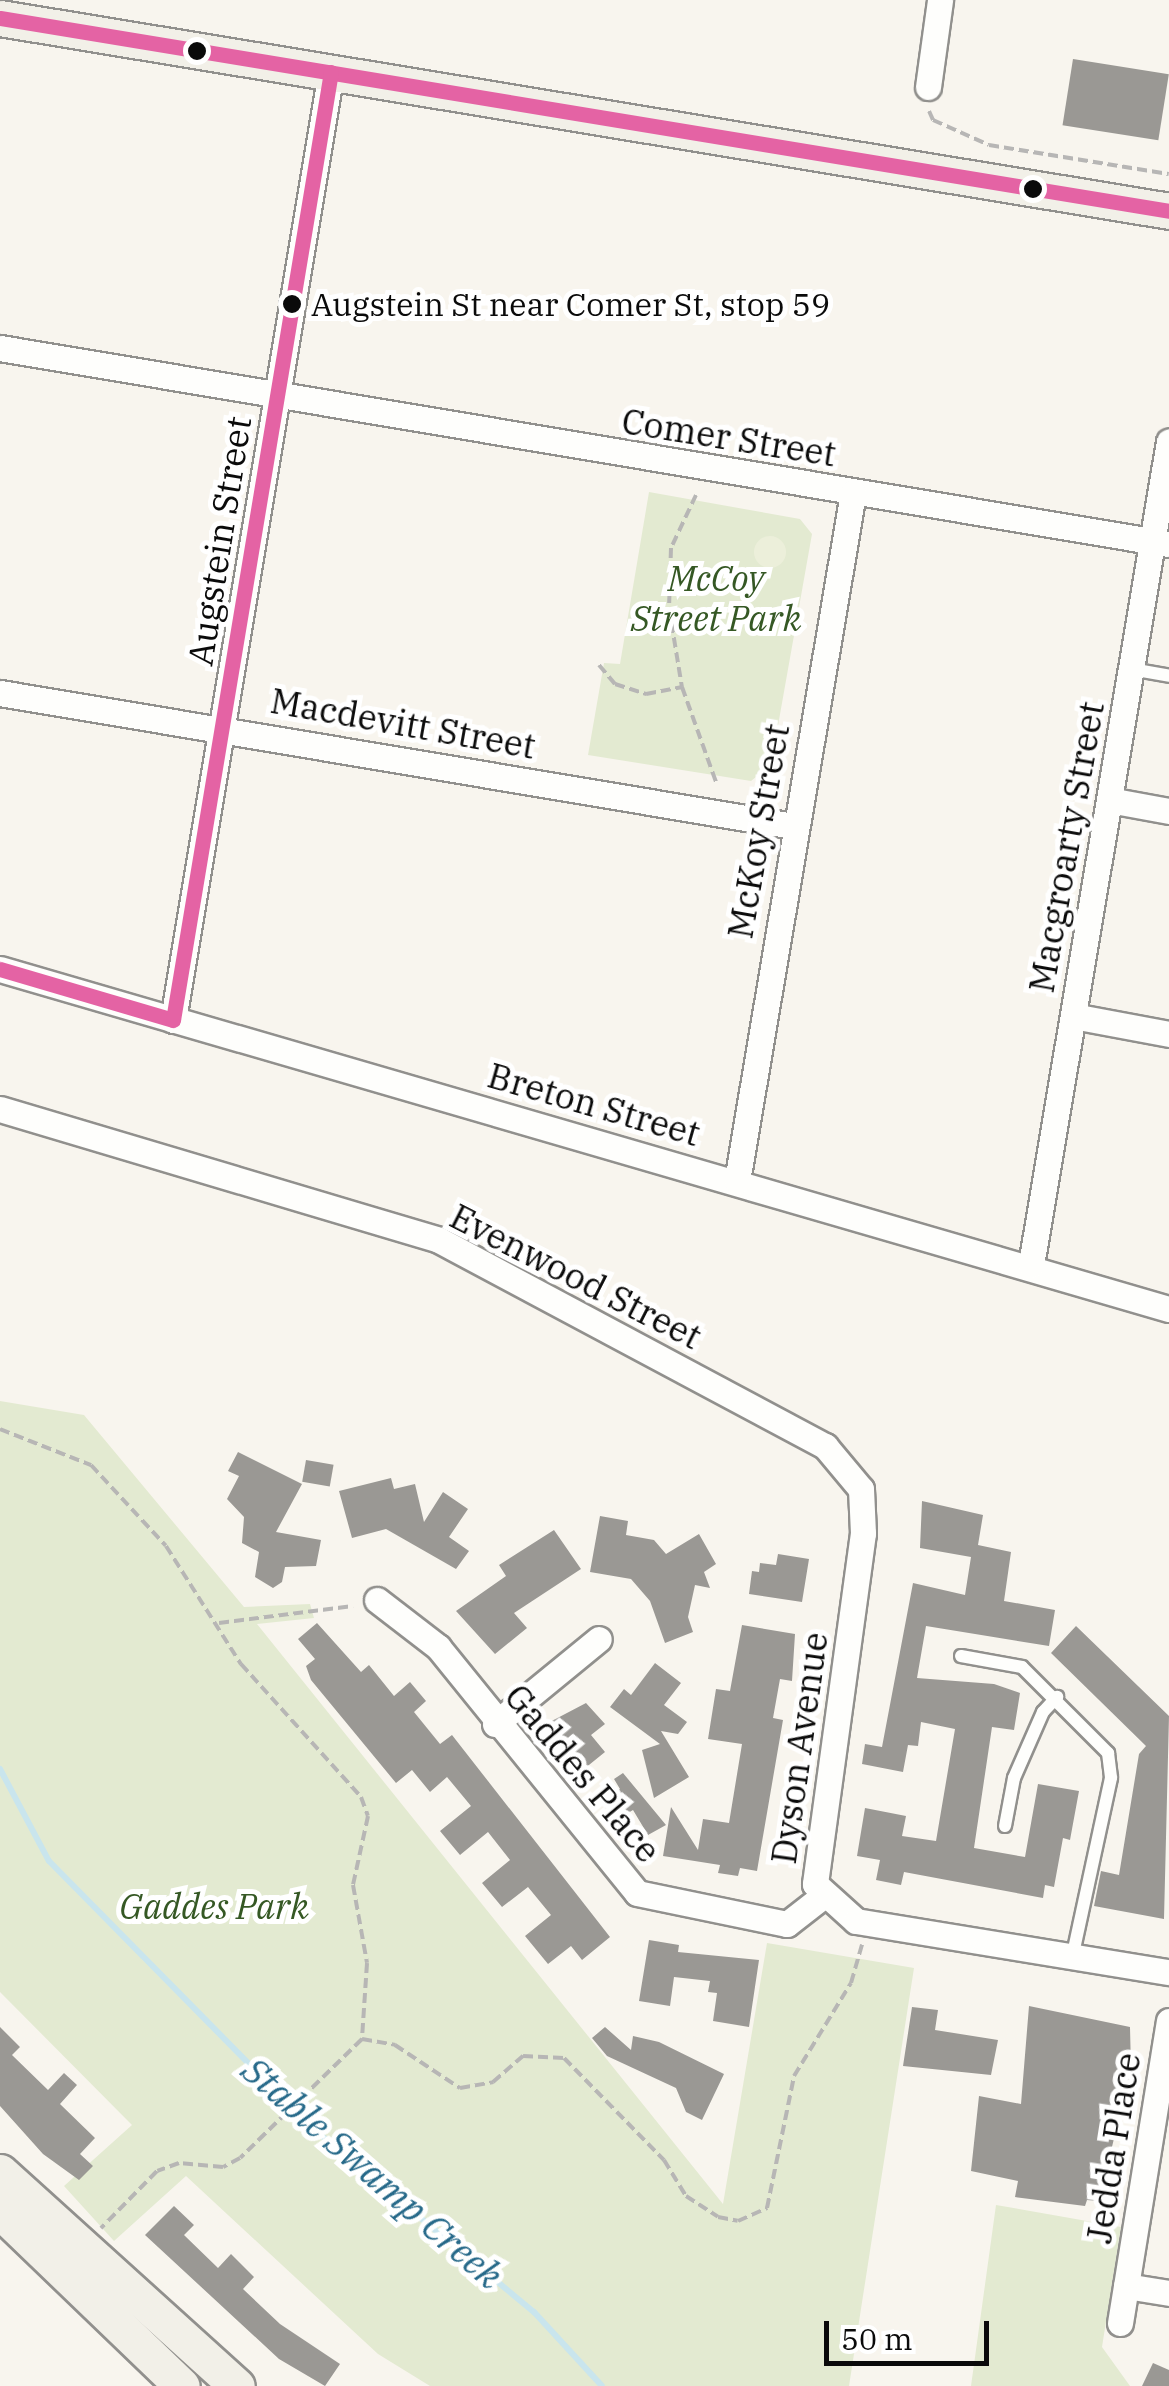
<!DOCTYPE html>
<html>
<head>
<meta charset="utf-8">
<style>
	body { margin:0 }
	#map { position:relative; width:1169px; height:2386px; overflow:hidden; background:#f8f5ee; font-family:"IBM Plex Serif",serif }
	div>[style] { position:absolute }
	.green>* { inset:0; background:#e3ead1 }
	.pitch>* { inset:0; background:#ecefda }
	.round { border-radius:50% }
	.stream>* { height:6px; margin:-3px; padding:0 3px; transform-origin:3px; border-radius:3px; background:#c9e5ed }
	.building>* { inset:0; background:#9a9894; transform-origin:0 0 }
	.path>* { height:4px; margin-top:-2px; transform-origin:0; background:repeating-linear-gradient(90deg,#b7b6b5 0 10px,transparent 0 15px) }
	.roads { filter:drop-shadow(2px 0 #91908d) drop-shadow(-2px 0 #91908d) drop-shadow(0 2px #91908d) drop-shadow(0 -2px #91908d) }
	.service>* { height:12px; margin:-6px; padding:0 6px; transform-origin:6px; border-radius:6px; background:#fefefc }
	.minor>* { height:25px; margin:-12.5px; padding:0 12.5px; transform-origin:12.5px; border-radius:12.5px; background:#fefefc }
	.secondary>* { height:35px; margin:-17.5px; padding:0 17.5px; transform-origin:17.5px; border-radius:17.5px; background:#f2f0e8 }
	.bus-1>* { height:15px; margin:-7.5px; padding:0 7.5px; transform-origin:7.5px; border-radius:7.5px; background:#e463a4 }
	.dots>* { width:28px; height:28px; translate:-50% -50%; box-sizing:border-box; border:5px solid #fff; border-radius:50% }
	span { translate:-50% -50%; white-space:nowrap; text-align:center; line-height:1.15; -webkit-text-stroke:10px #fff; paint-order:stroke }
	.bus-label { font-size:32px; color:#0a0a0a }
	.left { translate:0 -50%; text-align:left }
	.street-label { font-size:35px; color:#0a0a0a }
	.park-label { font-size:35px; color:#355824; font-style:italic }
	.water-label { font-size:38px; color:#266989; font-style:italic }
	.scale { position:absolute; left:824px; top:2321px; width:165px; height:45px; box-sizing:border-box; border:5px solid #0a0a0a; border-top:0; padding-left:12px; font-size:30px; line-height:35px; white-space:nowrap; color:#0a0a0a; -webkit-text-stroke:8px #fff; paint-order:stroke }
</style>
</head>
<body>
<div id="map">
	<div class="green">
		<i style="clip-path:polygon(649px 492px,800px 519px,812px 534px,771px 765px,751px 781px,588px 755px,604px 663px,620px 664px)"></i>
		<i style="clip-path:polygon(0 1401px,84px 1415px,244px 1607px,310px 1604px,314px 1618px,257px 1624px,723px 2204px,767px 1943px,914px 1968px,849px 2386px,430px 2386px,378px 2354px,186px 2176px,114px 2241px,64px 2186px,132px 2125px,0 1992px)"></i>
		<i style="clip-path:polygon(996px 2205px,1121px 2227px,1102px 2347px,1130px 2386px,971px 2386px)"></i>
	</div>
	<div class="pitch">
		<i class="round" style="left:754px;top:536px;width:32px;height:32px"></i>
	</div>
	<div class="stream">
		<i style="left:0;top:1769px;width:104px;rotate:62deg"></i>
		<i style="left:49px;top:1861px;width:373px;rotate:45.4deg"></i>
		<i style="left:311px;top:2127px;width:290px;rotate:39.7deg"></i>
		<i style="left:534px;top:2312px;width:100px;rotate:47.4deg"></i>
	</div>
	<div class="building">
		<i style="left:1073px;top:59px;width:97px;height:67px;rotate:9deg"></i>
		<i style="clip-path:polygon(238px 1452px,302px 1484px,276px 1532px,321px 1540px,316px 1566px,285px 1567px,282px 1582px,273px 1588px,255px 1577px,259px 1552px,242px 1543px,244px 1517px,227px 1499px,239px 1476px,228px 1471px)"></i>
		<i style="left:306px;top:1460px;width:28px;height:22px;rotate:10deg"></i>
		<i style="clip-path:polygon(391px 1478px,394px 1489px,415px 1484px,424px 1522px,443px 1492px,468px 1509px,449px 1537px,469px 1551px,456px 1569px,386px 1529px,352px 1538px,339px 1491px)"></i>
		<i style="clip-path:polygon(922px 1501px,983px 1515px,978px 1545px,1011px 1552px,1004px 1601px,1055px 1610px,1049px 1646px,926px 1626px,917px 1678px,994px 1684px,1020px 1693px,1014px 1730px,992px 1727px,974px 1848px,1025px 1857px,1038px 1784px,1079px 1791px,1070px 1840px,1063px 1838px,1054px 1887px,1045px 1885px,1043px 1898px,904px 1872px,901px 1885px,876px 1880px,880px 1860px,857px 1856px,865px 1808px,906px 1816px,902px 1836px,936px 1841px,955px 1729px,921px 1722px,918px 1746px,908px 1745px,903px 1772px,862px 1764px,865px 1744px,882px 1747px,913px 1583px,965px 1595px,971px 1557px,920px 1548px)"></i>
		<i style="clip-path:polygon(600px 1516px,628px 1521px,626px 1535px,654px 1540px,666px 1554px,699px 1534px,716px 1564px,704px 1572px,710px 1588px,695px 1585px,688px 1617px,693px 1632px,665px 1643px,650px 1601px,631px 1579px,590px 1572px)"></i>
		<i style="clip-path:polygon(554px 1530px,581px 1569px,514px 1613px,527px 1628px,495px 1654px,456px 1611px,506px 1576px,499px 1565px)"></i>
		<i style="clip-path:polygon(778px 1554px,809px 1559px,802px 1602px,749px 1594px,752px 1571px,759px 1572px,760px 1563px,776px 1565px)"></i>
		<i style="clip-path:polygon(317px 1623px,361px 1672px,369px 1665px,394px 1696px,410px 1682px,426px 1701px,414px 1712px,440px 1744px,452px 1735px,610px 1937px,582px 1960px,571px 1946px,548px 1964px,525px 1936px,551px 1915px,528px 1887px,502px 1907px,482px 1883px,510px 1860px,488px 1832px,460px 1855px,440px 1831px,471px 1806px,447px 1777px,430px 1792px,412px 1770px,396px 1783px,311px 1680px,306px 1666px,315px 1659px,298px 1639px)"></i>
		<i style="clip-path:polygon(742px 1625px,795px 1634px,792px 1681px,780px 1679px,773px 1718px,783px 1720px,757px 1871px,740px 1868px,738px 1876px,718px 1873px,720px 1865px,663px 1856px,671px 1807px,698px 1850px,703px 1819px,729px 1823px,742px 1744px,708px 1739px,716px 1689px,730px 1691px)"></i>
		<i style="clip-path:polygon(1076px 1626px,1169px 1716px,1164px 1919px,1094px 1906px,1101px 1871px,1119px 1875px,1139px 1754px,1146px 1746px,1051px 1653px)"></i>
		<i style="clip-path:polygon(655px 1663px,681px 1683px,664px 1705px,687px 1722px,678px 1734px,661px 1731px,689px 1777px,654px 1798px,642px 1750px,660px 1744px,610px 1707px,624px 1689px,631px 1695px)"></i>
		<i style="clip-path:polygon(586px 1703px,605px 1724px,591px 1735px,605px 1752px,584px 1769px,546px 1724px)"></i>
		<i style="clip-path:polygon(623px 1773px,666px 1825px,648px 1835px,633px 1810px,618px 1819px,605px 1798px,620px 1789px,614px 1779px)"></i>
		<i style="clip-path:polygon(649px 1940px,679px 1945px,678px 1952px,759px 1960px,749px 2027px,713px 2021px,717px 1993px,708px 1992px,710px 1981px,674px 1977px,670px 2006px,639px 2001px)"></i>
		<i style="clip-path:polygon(1029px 2006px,1130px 2027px,1131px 2069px,1110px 2155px,1105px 2154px,1097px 2201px,1087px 2200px,1085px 2206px,1015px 2197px,1018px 2181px,971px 2171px,979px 2096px,1021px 2104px)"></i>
		<i style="clip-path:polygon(912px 2007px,938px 2010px,935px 2030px,998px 2040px,991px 2075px,903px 2066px)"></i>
		<i style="clip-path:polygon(0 2027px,20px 2047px,12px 2055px,48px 2090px,64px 2073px,77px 2085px,60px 2104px,95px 2138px,80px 2154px,93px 2166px,79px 2180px,43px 2154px,0 2106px)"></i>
		<i style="clip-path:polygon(605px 2027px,631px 2050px,633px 2036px,659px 2042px,724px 2074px,702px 2120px,686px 2112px,676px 2088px,607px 2056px,592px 2038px)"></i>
		<i style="clip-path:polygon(174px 2206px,194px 2225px,184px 2235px,218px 2268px,231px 2254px,254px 2277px,243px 2289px,280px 2324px,340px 2364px,325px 2386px,279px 2359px,145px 2235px)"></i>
		<i style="clip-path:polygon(1153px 2363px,1169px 2370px,1169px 2386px,1142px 2386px)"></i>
	</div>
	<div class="path">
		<i style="left:929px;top:111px;width:10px;rotate:66deg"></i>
		<i style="left:933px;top:120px;width:61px;rotate:24.1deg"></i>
		<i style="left:989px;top:145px;width:182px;rotate:9.2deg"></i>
		<i style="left:696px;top:495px;width:59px;rotate:115.3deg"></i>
		<i style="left:671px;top:548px;width:60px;rotate:91.9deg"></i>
		<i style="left:669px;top:608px;width:80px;rotate:80.7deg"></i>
		<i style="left:682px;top:687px;width:104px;rotate:70.3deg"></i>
		<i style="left:599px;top:665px;width:25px;rotate:50deg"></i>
		<i style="left:615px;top:684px;width:33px;rotate:18deg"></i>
		<i style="left:646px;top:694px;width:37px;rotate:-11deg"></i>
		<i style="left:0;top:1429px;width:98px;rotate:21.6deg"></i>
		<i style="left:91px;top:1465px;width:110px;rotate:47.2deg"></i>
		<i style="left:166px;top:1546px;width:140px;rotate:57.6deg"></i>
		<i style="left:241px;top:1664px;width:179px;rotate:47.9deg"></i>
		<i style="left:361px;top:1797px;width:20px;rotate:70deg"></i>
		<i style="left:368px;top:1816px;width:71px;rotate:102.3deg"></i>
		<i style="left:353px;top:1885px;width:79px;rotate:79.8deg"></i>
		<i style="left:367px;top:1963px;width:76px;rotate:93.8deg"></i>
		<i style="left:362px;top:2039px;width:170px;rotate:135.7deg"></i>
		<i style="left:240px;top:2158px;width:19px;rotate:152deg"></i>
		<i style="left:223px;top:2167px;width:44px;rotate:-174.8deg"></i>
		<i style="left:179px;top:2163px;width:23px;rotate:160deg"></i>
		<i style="left:157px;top:2171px;width:80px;rotate:134.5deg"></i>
		<i style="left:219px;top:1623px;width:135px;rotate:-7.2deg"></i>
		<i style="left:362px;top:2039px;width:34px;rotate:10deg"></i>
		<i style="left:395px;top:2045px;width:78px;rotate:33.5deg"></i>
		<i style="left:460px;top:2088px;width:34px;rotate:-10deg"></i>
		<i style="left:493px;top:2082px;width:40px;rotate:-41deg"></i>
		<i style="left:523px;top:2056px;width:41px;rotate:2.8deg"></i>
		<i style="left:564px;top:2058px;width:143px;rotate:45.6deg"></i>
		<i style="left:664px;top:2160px;width:42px;rotate:58.6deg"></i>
		<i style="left:686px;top:2196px;width:38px;rotate:33deg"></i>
		<i style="left:718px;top:2217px;width:20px;rotate:11deg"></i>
		<i style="left:738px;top:2221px;width:32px;rotate:-24deg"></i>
		<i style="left:767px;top:2208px;width:135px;rotate:-78.4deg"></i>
		<i style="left:794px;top:2076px;width:109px;rotate:-58.5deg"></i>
		<i style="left:851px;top:1983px;width:40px;rotate:-74deg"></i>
	</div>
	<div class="roads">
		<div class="service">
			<i style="left:1131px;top:669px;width:39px;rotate:10deg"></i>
			<i style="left:961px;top:1656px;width:62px;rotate:10.2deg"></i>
			<i style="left:1022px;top:1667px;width:122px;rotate:45deg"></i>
			<i style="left:1108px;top:1753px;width:25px;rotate:83deg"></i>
			<i style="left:1111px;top:1778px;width:180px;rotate:102.2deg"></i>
			<i style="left:1005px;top:1826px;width:49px;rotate:-79.4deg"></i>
			<i style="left:1014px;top:1778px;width:72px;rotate:-66.3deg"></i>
			<i style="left:1043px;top:1712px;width:21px;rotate:-47deg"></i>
		</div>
		<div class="minor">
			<i style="left:928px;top:87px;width:88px;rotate:-82.1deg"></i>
			<i style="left:0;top:348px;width:1185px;rotate:9.52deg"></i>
			<i style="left:0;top:693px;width:804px;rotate:9.52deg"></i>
			<i style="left:1109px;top:800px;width:61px;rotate:10.4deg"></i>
			<i style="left:0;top:969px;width:1217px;rotate:16.22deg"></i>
			<i style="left:1073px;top:1016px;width:98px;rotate:10.6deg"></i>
			<i style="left:173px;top:1020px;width:961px;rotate:-80.54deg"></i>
			<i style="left:0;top:1109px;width:458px;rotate:16.6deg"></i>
			<i style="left:439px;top:1240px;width:438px;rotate:28.1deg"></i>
			<i style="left:825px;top:1446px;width:56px;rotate:50.1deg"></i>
			<i style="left:861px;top:1489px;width:44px;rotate:87.4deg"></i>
			<i style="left:863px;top:1533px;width:354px;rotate:97.8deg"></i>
			<i style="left:815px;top:1884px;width:55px;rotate:42.1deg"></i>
			<i style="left:856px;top:1921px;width:317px;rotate:9.3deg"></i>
			<i style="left:737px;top:1181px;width:698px;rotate:-80.43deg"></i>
			<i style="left:1031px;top:1265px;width:835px;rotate:-80.49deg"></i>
			<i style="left:377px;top:1600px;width:77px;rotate:37.6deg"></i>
			<i style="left:438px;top:1647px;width:316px;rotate:51deg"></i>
			<i style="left:637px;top:1893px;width:153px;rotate:11.7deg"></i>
			<i style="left:787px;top:1924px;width:46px;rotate:-37.9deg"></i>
			<i style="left:495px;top:1724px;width:134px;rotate:-39.3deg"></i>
			<i style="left:1126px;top:2286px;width:44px;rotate:9.2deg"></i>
			<i style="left:1120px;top:2323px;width:306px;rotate:-80.8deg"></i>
		</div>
		<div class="secondary">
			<i style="left:0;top:18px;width:1185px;rotate:9.37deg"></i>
			<i style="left:0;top:2172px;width:319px;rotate:42.1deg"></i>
			<i style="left:0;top:2211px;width:252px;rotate:43.9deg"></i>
		</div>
	</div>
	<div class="bus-1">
		<i style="left:0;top:18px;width:1185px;rotate:9.37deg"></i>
		<i style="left:0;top:969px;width:180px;rotate:16.4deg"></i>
		<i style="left:173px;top:1020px;width:961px;rotate:-80.54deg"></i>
	</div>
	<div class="dots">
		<i style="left:197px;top:51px;background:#0a0a0a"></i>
		<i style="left:1033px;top:189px;background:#0a0a0a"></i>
		<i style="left:292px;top:304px;background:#0a0a0a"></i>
	</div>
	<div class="bus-label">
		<span class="left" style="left:311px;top:304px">Augstein St near Comer St, stop 59</span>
	</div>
	<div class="street-label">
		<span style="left:729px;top:437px;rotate:9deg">Comer Street</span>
		<span style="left:219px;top:541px;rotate:-81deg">Augstein Street</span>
		<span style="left:403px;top:723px;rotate:10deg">Macdevitt Street</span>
		<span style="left:758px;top:831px;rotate:-80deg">McKoy Street</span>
		<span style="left:1066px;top:847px;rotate:-80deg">Macgroarty Street</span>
		<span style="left:594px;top:1104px;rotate:16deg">Breton Street</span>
		<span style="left:576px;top:1276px;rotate:27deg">Evenwood Street</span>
		<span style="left:799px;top:1748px;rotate:-82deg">Dyson Avenue</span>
		<span style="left:583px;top:1773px;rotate:50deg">Gaddes Place</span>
		<span style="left:1113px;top:2148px;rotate:-81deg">Jedda Place</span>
	</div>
	<div class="park-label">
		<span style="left:716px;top:598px">McCoy<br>Street Park</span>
		<span style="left:214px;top:1906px">Gaddes Park</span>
	</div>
	<div class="water-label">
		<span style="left:373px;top:2172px;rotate:41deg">Stable Swamp Creek</span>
	</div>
	<div class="scale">50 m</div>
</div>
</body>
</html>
